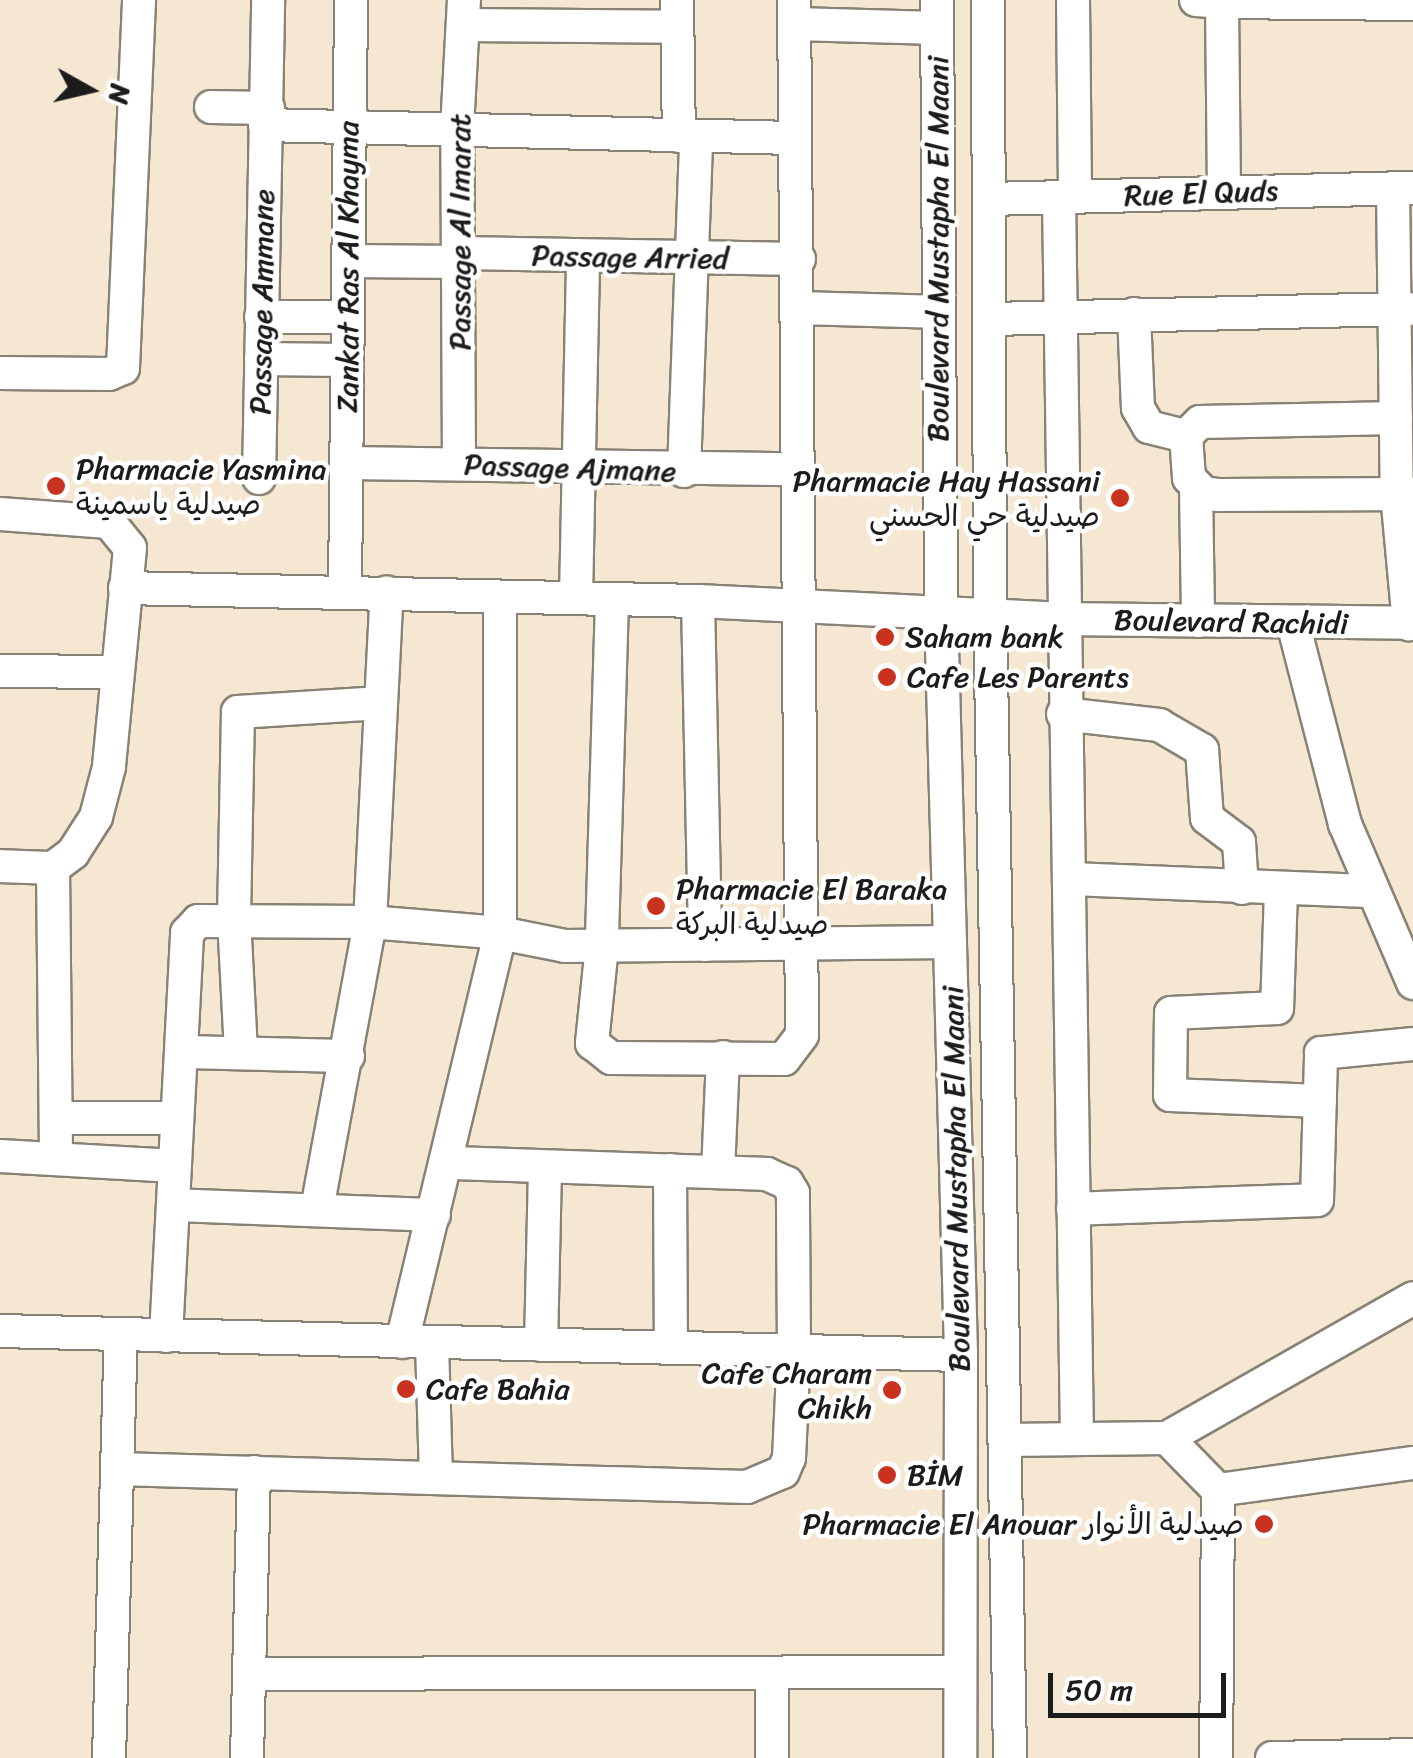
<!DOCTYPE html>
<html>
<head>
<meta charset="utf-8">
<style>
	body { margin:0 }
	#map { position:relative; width:1413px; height:1758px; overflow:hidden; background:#f5e7d1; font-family:Sriracha,"Playpen Sans Arabic",sans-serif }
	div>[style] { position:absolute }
	.roads { filter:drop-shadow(2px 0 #888276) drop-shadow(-2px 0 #888276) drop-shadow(0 2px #888276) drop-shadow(0 -2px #888276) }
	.minor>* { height:32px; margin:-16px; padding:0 16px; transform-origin:16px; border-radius:16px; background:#fff }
	.dots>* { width:28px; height:28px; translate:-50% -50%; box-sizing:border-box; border:5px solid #fff; border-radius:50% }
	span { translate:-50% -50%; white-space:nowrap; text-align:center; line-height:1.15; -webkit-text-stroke:9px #fff; paint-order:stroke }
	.street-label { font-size:30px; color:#1c1c1c }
	.poi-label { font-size:30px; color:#1c1c1c }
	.left { translate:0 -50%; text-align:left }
	.right { translate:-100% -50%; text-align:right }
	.north { position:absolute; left:40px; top:40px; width:100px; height:100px; -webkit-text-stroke:8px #fff; paint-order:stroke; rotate:98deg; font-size:28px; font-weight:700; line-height:40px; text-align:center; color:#1c1c1c }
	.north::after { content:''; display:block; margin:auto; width:35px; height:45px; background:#1c1c1c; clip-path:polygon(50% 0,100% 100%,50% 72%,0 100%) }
	.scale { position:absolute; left:1048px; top:1673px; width:178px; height:45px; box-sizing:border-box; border:5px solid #1c1c1c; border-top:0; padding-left:12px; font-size:30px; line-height:35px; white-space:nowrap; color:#1c1c1c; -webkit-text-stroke:8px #fff; paint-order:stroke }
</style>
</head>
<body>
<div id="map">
	<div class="roads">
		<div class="minor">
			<i style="left:677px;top:0;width:136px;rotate:89.2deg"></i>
			<i style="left:937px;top:0;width:609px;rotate:89.62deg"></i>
			<i style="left:941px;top:609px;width:746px;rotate:88.46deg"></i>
			<i style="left:961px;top:1355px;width:403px;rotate:90.1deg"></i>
			<i style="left:988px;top:0;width:611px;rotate:89.81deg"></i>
			<i style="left:990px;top:611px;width:1147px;rotate:89deg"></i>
			<i style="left:1073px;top:0;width:196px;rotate:89.4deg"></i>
			<i style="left:1196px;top:0;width:26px;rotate:4deg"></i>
			<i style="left:1222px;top:2px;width:190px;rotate:89.4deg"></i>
			<i style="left:1222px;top:2px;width:191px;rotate:0.6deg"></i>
			<i style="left:795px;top:24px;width:142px;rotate:1.6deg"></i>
			<i style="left:464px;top:25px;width:213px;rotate:0.5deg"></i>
			<i style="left:211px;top:107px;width:57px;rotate:1deg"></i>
			<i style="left:265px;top:125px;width:530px;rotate:1.41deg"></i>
			<i style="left:1393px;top:188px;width:306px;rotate:89.3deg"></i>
			<i style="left:1397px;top:494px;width:131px;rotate:84.7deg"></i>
			<i style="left:1059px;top:197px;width:1240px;rotate:89.17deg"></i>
			<i style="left:989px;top:199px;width:424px;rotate:-1.5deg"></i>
			<i style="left:462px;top:253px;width:337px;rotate:1deg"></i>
			<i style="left:348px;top:261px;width:114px;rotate:0.5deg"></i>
			<i style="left:797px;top:308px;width:139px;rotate:1.6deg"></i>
			<i style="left:1134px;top:314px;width:94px;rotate:87.6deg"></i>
			<i style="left:1138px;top:408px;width:22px;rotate:60deg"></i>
			<i style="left:1149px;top:427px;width:38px;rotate:14deg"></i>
			<i style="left:261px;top:317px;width:87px"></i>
			<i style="left:992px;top:319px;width:417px;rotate:-1.4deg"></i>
			<i style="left:261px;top:359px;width:86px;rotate:0.7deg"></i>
			<i style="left:0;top:373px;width:109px;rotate:0.5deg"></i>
			<i style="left:109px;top:374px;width:15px;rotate:-23deg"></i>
			<i style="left:123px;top:368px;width:368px;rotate:-87.5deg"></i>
			<i style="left:1396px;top:418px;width:196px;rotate:178.8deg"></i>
			<i style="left:1200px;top:422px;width:20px;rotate:135deg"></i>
			<i style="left:1186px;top:436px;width:42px;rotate:85.9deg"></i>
			<i style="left:1189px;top:478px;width:21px;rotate:45deg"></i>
			<i style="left:1204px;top:493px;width:15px;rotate:8deg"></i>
			<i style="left:1219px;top:495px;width:194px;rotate:-0.3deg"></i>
			<i style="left:346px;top:463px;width:448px;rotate:0.8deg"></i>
			<i style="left:459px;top:464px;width:335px;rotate:-90.3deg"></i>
			<i style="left:457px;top:129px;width:129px;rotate:-86.9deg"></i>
			<i style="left:684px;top:471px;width:334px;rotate:-87.9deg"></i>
			<i style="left:259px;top:478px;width:478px;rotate:-88.9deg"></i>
			<i style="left:1196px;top:488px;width:133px;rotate:89.1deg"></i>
			<i style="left:0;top:514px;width:109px;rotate:4.2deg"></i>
			<i style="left:109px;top:522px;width:33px;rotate:51deg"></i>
			<i style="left:130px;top:548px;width:220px;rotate:95.5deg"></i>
			<i style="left:109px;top:767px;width:52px;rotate:104.6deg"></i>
			<i style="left:96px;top:817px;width:43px;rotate:122.6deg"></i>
			<i style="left:73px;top:853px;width:25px;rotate:143deg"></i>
			<i style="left:53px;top:868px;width:53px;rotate:-177.8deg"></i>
			<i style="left:125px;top:588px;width:573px;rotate:1.3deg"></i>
			<i style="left:698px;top:601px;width:362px;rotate:2.8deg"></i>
			<i style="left:1060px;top:619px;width:353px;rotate:0.6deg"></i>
			<i style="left:345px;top:593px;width:593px;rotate:-89.42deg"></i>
			<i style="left:576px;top:598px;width:339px;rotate:-88.8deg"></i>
			<i style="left:612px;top:600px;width:346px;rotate:91.7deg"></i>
			<i style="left:602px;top:946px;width:98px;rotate:95.9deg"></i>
			<i style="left:592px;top:1043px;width:24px;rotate:38deg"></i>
			<i style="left:611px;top:1058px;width:173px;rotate:0.3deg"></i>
			<i style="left:784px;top:1059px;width:30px;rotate:-53deg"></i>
			<i style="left:802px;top:1035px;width:1035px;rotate:-90.44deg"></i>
			<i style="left:698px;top:601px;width:344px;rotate:88.8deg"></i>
			<i style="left:1293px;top:623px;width:208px;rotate:75.5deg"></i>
			<i style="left:1345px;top:824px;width:173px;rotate:66.8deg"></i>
			<i style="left:0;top:671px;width:117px;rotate:0.5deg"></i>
			<i style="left:1063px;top:714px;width:97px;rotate:6.5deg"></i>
			<i style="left:1159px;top:725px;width:50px;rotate:30.2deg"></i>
			<i style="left:1202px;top:750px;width:68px;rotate:85.8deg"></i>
			<i style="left:1207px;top:818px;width:40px;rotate:37deg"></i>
			<i style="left:1239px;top:842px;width:46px;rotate:86.3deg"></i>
			<i style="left:53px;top:868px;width:289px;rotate:89.4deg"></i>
			<i style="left:1069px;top:879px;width:300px;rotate:2.3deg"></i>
			<i style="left:1281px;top:890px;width:118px;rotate:91.9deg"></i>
			<i style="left:1277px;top:1008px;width:106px;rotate:177.3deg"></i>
			<i style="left:1171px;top:1013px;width:82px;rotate:90.7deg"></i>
			<i style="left:1170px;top:1095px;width:150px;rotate:2.3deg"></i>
			<i style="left:182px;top:1052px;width:166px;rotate:1.4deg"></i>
			<i style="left:241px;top:1052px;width:133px;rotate:-93deg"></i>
			<i style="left:234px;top:919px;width:207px;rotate:-88.9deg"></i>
			<i style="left:238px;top:712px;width:143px;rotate:-3.6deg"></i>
			<i style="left:58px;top:1118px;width:119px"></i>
			<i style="left:0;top:1156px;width:175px;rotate:3.3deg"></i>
			<i style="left:670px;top:1170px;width:178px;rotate:89.7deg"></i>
			<i style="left:718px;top:1172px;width:115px;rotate:-87.5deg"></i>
			<i style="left:173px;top:1205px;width:261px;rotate:2.2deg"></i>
			<i style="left:317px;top:1209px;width:292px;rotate:-79.5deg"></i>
			<i style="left:370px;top:922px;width:330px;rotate:-87.1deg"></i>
			<i style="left:1073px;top:1209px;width:244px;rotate:-2.1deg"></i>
			<i style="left:1317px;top:1200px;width:147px;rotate:-88.4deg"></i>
			<i style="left:1321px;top:1053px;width:92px;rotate:-5.6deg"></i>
			<i style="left:0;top:1331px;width:961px;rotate:1.43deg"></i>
			<i style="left:166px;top:1336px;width:404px;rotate:-87deg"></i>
			<i style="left:187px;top:933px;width:16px;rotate:-47deg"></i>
			<i style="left:198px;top:921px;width:172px;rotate:0.3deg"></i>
			<i style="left:370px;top:922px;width:130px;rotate:4.8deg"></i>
			<i style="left:500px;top:933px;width:66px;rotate:11.3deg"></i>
			<i style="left:565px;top:946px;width:385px;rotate:-0.6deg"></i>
			<i style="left:402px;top:1342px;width:421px;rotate:-76.5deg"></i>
			<i style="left:500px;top:933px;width:336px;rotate:-90deg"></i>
			<i style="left:432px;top:1343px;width:133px;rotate:88.3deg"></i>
			<i style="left:541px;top:1345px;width:178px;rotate:-88.7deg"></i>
			<i style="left:1167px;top:1438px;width:73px;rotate:45.6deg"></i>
			<i style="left:1218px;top:1490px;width:268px;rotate:90.4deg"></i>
			<i style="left:1005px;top:1440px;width:162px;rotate:-0.7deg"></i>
			<i style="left:1167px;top:1438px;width:283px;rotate:-29.6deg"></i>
			<i style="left:118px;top:1469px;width:629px;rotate:1.64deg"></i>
			<i style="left:747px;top:1487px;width:39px;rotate:-23deg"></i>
			<i style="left:783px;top:1472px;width:15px;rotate:-67deg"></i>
			<i style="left:789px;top:1458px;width:107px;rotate:-87.3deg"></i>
			<i style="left:794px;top:1351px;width:158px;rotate:-90.4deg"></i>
			<i style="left:793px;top:1193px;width:12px;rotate:-121deg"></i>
			<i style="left:787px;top:1183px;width:22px;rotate:-156deg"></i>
			<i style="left:767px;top:1174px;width:319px;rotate:-178deg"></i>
			<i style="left:1218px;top:1490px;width:197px;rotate:-7.9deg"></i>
			<i style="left:249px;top:1674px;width:710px;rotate:-0.16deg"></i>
			<i style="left:772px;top:1675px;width:83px;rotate:90deg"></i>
			<i style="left:109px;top:1758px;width:424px;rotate:-88.4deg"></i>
			<i style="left:247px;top:1758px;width:286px;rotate:-88.6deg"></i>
			<i style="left:1272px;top:1758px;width:141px;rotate:-1.2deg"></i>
		</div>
	</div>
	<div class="dots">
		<i style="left:56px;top:486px;background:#c8321e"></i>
		<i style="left:1120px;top:498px;background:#c8321e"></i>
		<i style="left:885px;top:637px;background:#c8321e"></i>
		<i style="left:887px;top:677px;background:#c8321e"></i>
		<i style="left:656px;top:906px;background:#c8321e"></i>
		<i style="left:406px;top:1389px;background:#c8321e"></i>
		<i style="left:892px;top:1390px;background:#c8321e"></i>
		<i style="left:887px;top:1475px;background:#c8321e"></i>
		<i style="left:1264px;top:1524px;background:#c8321e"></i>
	</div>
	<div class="street-label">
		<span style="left:1201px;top:193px;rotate:-2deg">Rue El Quds</span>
		<span style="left:460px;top:232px;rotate:-90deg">Passage Al Imarat</span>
		<span style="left:938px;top:249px;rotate:-90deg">Boulevard Mustapha El Maani</span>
		<span style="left:630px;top:257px;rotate:1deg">Passage Arried</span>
		<span style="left:348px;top:267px;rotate:-90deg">Zankat Ras Al Khayma</span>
		<span style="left:262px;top:302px;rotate:-89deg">Passage Ammane</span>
		<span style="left:570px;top:468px;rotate:2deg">Passage Ajmane</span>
		<span style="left:1231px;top:622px;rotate:1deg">Boulevard Rachidi</span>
		<span style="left:956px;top:1179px;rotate:-91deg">Boulevard Mustapha El Maani</span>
	</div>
	<div class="poi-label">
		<span class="left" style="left:76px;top:486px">Pharmacie Yasmina<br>صيدلية ياسمينة</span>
		<span class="right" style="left:1100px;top:498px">Pharmacie Hay Hassani<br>صيدلية حي الحسني</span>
		<span class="left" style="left:905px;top:637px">Saham bank</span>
		<span class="left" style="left:907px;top:677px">Cafe Les Parents</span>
		<span class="left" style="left:676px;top:906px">Pharmacie El Baraka<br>صيدلية البركة</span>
		<span class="right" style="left:872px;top:1390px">Cafe Charam<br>Chikh</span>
		<span class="left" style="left:426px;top:1389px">Cafe Bahia</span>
		<span class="left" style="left:907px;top:1475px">BİM</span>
		<span class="right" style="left:1244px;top:1524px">Pharmacie El Anouar صيدلية الأنوار</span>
	</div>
	<div class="north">N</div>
	<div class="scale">50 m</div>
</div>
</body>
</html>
